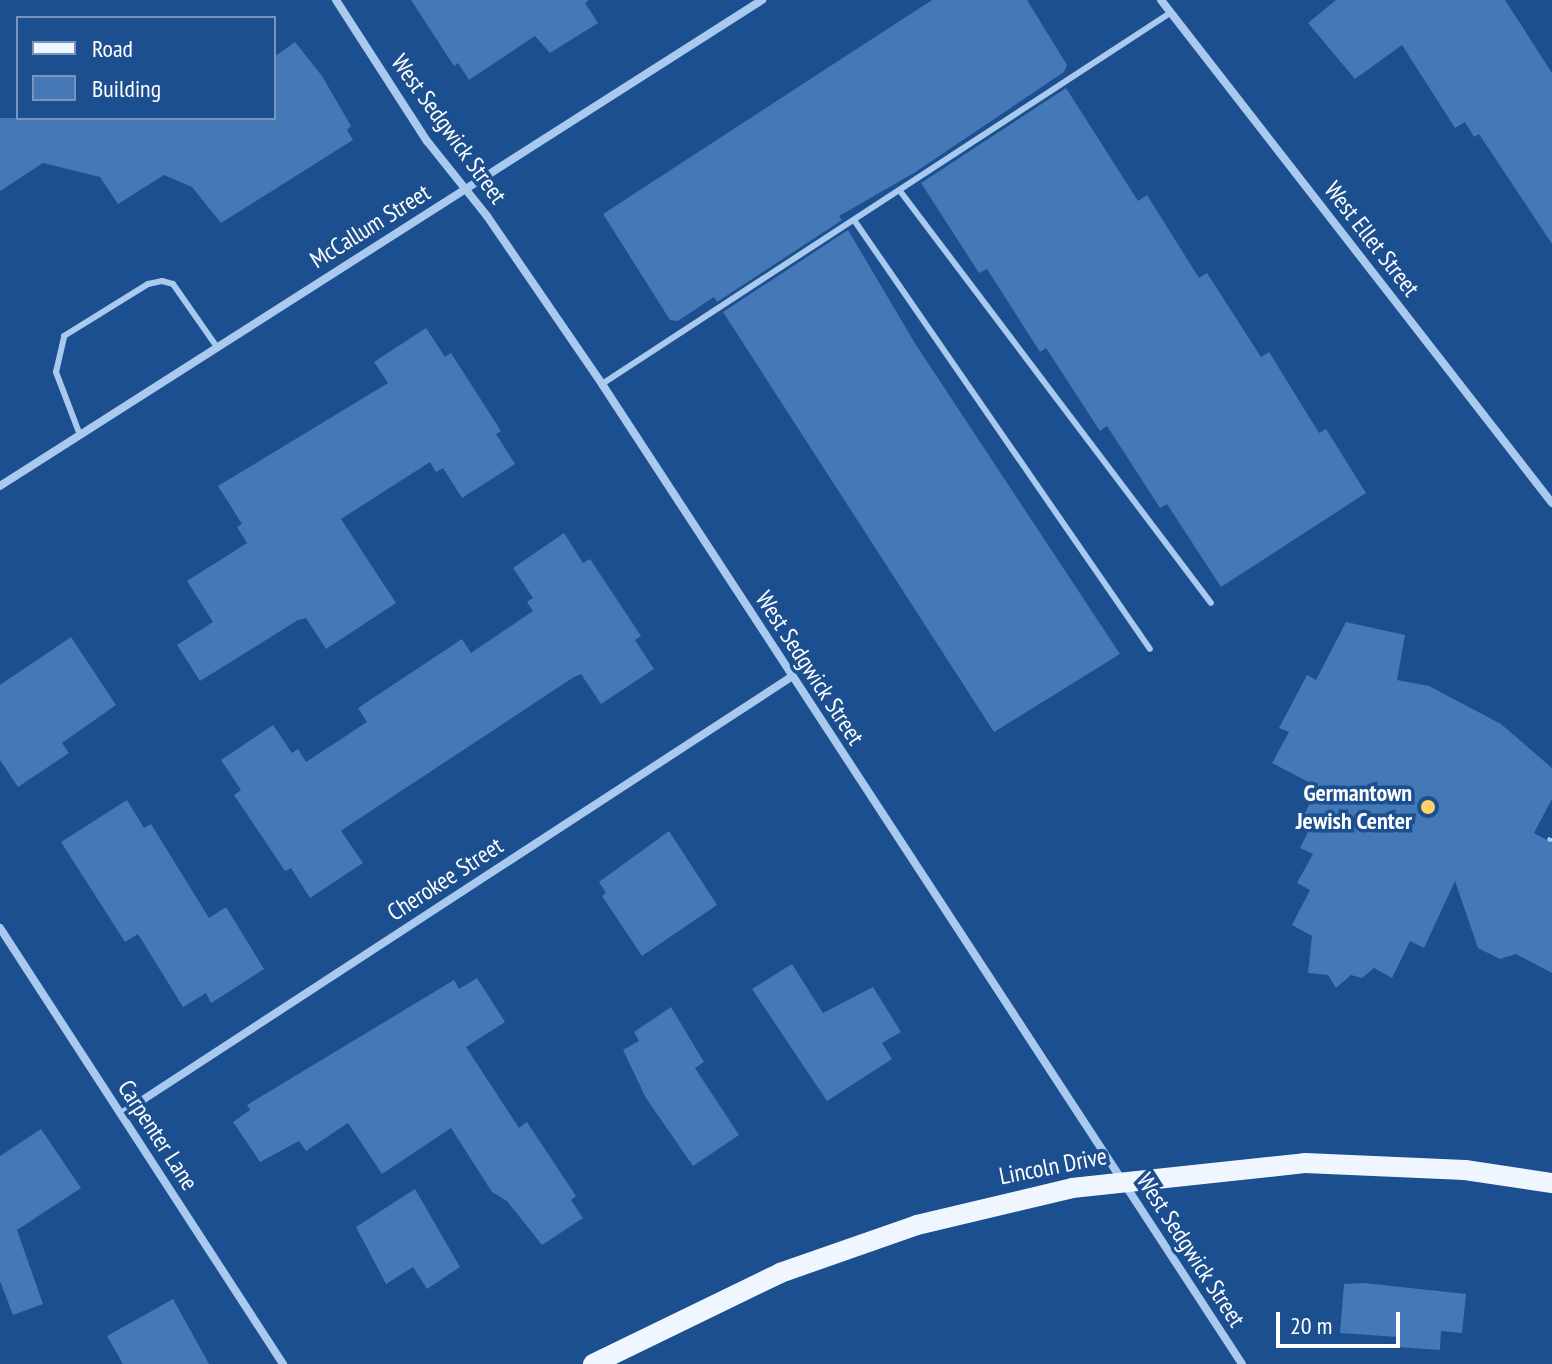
<!DOCTYPE html>
<html>
<head>
<meta charset="utf-8">
<style>
	body { margin:0 }
	#map { position:relative; width:1552px; height:1364px; overflow:hidden; background:#1b4f8f; font-family:"PT Sans Narrow",sans-serif }
	div>[style] { position:absolute }
	.building>* { inset:0; background:#4478b7 }
	.path>* { height:5px; margin-top:-2.5px; transform-origin:0; background:repeating-linear-gradient(90deg,#a9c9ee 0 4px,transparent 0 10px) }
	.service>* { height:6px; margin:-3px; padding:0 3px; transform-origin:3px; border-radius:3px; background:#a9c9ee }
	.minor>* { height:8px; margin:-4px; padding:0 4px; transform-origin:4px; border-radius:4px; background:#a9c9ee }
	.primary>* { height:20px; margin:-10px; padding:0 10px; transform-origin:10px; border-radius:10px; background:#f0f6ff }
	.dots>* { width:22px; height:22px; translate:-50% -50%; box-sizing:border-box; border:4px solid #1b4f8f; border-radius:50% }
	span { translate:-50% -50%; white-space:nowrap; text-align:center; line-height:1.15; -webkit-text-stroke:7px #1b4f8f; paint-order:stroke }
	.street-label { font-size:24px; color:#fff }
	.poi-label { font-size:24px; color:#fff; font-weight:700 }
	.right { translate:-100% -50%; text-align:right }
	.legend { position:absolute; left:16px; top:16px; width:260px; height:104px; box-sizing:border-box; background:#1b4f8f; border:2px solid #7695bc; margin:0; padding:10px 14px; list-style:none; font-size:24px; color:#fff }
	.legend li { display:flex; align-items:center; gap:16px; height:40px }
	.legend b { width:40px; border:2px solid #7695bc }
	.scale { position:absolute; left:1276px; top:1312px; width:124px; height:36px; box-sizing:border-box; border:4px solid #fff; border-top:0; padding-left:10px; font-size:24px; line-height:28px; white-space:nowrap; color:#fff; -webkit-text-stroke:6px #1b4f8f; paint-order:stroke }
</style>
</head>
<body>
<div id="map">
	<div class="building">
		<i style="clip-path:polygon(411px 0,589px 0,585px 3px,598px 23px,550px 53px,535px 36px,469px 80px,458px 63px,454px 66px)"></i>
		<i style="clip-path:polygon(932px 0,1027px 0,1067px 65px,1064px 72px,914px 173px,839px 216px,842px 220px,717px 302px,714px 297px,678px 321px,670px 320px,603px 214px)"></i>
		<i style="clip-path:polygon(1336px 0,1505px 0,1552px 73px,1552px 244px,1479px 134px,1474px 137px,1465px 122px,1455px 128px,1402px 45px,1355px 79px,1308px 23px)"></i>
		<i style="clip-path:polygon(295px 42px,322px 76px,351px 126px,347px 130px,353px 140px,221px 223px,192px 187px,164px 175px,118px 204px,100px 177px,43px 163px,0 191px,0 118px,274px 118px,274px 57px)"></i>
		<i style="clip-path:polygon(1066px 88px,1138px 201px,1147px 195px,1199px 278px,1207px 273px,1261px 357px,1269px 352px,1319px 433px,1326px 429px,1366px 493px,1221px 587px,1167px 504px,1160px 508px,1107px 426px,1100px 431px,1046px 348px,1040px 352px,987px 269px,979px 273px,921px 183px)"></i>
		<i style="clip-path:polygon(848px 230px,916px 345px,1120px 654px,994px 732px,723px 312px)"></i>
		<i style="clip-path:polygon(426px 328px,445px 357px,451px 353px,501px 431px,496px 434px,515px 464px,462px 498px,443px 468px,436px 472px,430px 462px,341px 519px,396px 603px,326px 649px,306px 618px,298px 620px,200px 681px,177px 645px,213px 622px,187px 581px,247px 543px,237px 527px,242px 524px,218px 486px,388px 383px,374px 362px)"></i>
		<i style="clip-path:polygon(564px 533px,583px 563px,590px 559px,641px 636px,635px 640px,654px 669px,601px 704px,581px 674px,574px 677px,348px 826px,341px 831px,363px 863px,310px 898px,291px 868px,285px 871px,234px 795px,241px 790px,221px 760px,273px 725px,292px 753px,298px 749px,306px 762px,367px 722px,358px 708px,462px 639px,471px 653px,533px 611px,527px 602px,533px 598px,513px 568px)"></i>
		<i style="clip-path:polygon(1346px 622px,1405px 635px,1397px 680px,1429px 686px,1501px 724px,1552px 768px,1552px 799px,1534px 833px,1552px 843px,1552px 973px,1516px 954px,1500px 959px,1478px 948px,1455px 881px,1424px 948px,1410px 941px,1392px 978px,1374px 968px,1362px 978px,1351px 975px,1336px 988px,1328px 975px,1308px 973px,1312px 936px,1292px 925px,1310px 890px,1297px 883px,1313px 854px,1300px 848px,1314px 820px,1304px 815px,1318px 787px,1272px 763px,1289px 732px,1279px 728px,1307px 675px,1316px 680px)"></i>
		<i style="clip-path:polygon(71px 637px,116px 705px,62px 743px,69px 753px,18px 787px,0 760px,0 685px)"></i>
		<i style="clip-path:polygon(127px 800px,144px 828px,151px 824px,209px 918px,226px 907px,264px 969px,211px 1003px,206px 993px,183px 1007px,138px 934px,125px 942px,61px 842px)"></i>
		<i style="clip-path:polygon(669px 831px,717px 905px,642px 956px,602px 896px,606px 893px,599px 882px)"></i>
		<i style="clip-path:polygon(792px 964px,823px 1013px,873px 987px,901px 1032px,882px 1043px,892px 1059px,827px 1101px,752px 989px)"></i>
		<i style="clip-path:polygon(477px 978px,505px 1022px,466px 1047px,519px 1128px,527px 1122px,576px 1196px,571px 1200px,583px 1218px,542px 1245px,507px 1201px,492px 1192px,451px 1128px,382px 1174px,348px 1123px,306px 1151px,299px 1141px,260px 1162px,233px 1122px,250px 1110px,247px 1105px,454px 980px,459px 989px)"></i>
		<i style="clip-path:polygon(671px 1007px,704px 1062px,695px 1068px,739px 1135px,693px 1166px,646px 1098px,623px 1050px,639px 1041px,634px 1032px)"></i>
		<i style="clip-path:polygon(41px 1129px,81px 1188px,17px 1230px,43px 1304px,13px 1315px,0 1281px,0 1156px)"></i>
		<i style="clip-path:polygon(415px 1189px,460px 1267px,427px 1289px,413px 1267px,386px 1284px,356px 1227px)"></i>
		<i style="clip-path:polygon(1364px 1283px,1466px 1294px,1462px 1333px,1441px 1331px,1440px 1350px,1397px 1347px,1397px 1337px,1340px 1333px,1344px 1284px)"></i>
		<i style="clip-path:polygon(173px 1299px,209px 1364px,123px 1364px,107px 1336px)"></i>
	</div>
	<div class="path">
		<i style="left:1549px;top:841px;width:7px;rotate:-63deg"></i>
	</div>
	<div class="service">
		<i style="left:900px;top:191px;width:516px;rotate:52.95deg"></i>
		<i style="left:854px;top:220px;width:521px;rotate:55.4deg"></i>
		<i style="left:602px;top:384px;width:678px;rotate:-33.15deg"></i>
		<i style="left:80px;top:435px;width:67px;rotate:-110.9deg"></i>
		<i style="left:56px;top:372px;width:37px;rotate:-77deg"></i>
		<i style="left:64px;top:336px;width:99px;rotate:-31.8deg"></i>
		<i style="left:148px;top:284px;width:14px;rotate:-12deg"></i>
		<i style="left:162px;top:281px;width:11px;rotate:15deg"></i>
		<i style="left:173px;top:284px;width:77px;rotate:55.1deg"></i>
	</div>
	<div class="minor">
		<i style="left:336px;top:0;width:168px;rotate:57.2deg"></i>
		<i style="left:427px;top:141px;width:96px;rotate:51.3deg"></i>
		<i style="left:487px;top:216px;width:204px;rotate:55.6deg"></i>
		<i style="left:602px;top:384px;width:1170px;rotate:56.85deg"></i>
		<i style="left:1161px;top:0;width:637px;rotate:52.14deg"></i>
		<i style="left:0;top:486px;width:904px;rotate:-32.53deg"></i>
		<i style="left:0;top:928px;width:520px;rotate:57.01deg"></i>
		<i style="left:121px;top:1114px;width:800px;rotate:-33.11deg"></i>
	</div>
	<div class="primary">
		<i style="left:593px;top:1364px;width:208px;rotate:-25.9deg"></i>
		<i style="left:780px;top:1273px;width:145px;rotate:-19.3deg"></i>
		<i style="left:917px;top:1225px;width:159px;rotate:-13.4deg"></i>
		<i style="left:1072px;top:1188px;width:234px;rotate:-6.1deg"></i>
		<i style="left:1305px;top:1163px;width:160px;rotate:2.5deg"></i>
		<i style="left:1465px;top:1170px;width:88px;rotate:8.5deg"></i>
	</div>
	<div class="dots">
		<i style="left:1428px;top:807px;background:#ffd166"></i>
	</div>
	<div class="street-label">
		<span style="left:449px;top:129px;rotate:54deg">West Sedgwick Street</span>
		<span style="left:370px;top:226px;rotate:-32deg">McCallum Street</span>
		<span style="left:1372px;top:239px;rotate:52deg">West Ellet Street</span>
		<span style="left:810px;top:668px;rotate:57deg">West Sedgwick Street</span>
		<span style="left:445px;top:879px;rotate:-33deg">Cherokee Street</span>
		<span style="left:158px;top:1135px;rotate:57deg">Carpenter Lane</span>
		<span style="left:1053px;top:1166px;rotate:-11deg">Lincoln Drive</span>
		<span style="left:1191px;top:1250px;rotate:57deg">West Sedgwick Street</span>
	</div>
	<div class="poi-label">
		<span class="right" style="left:1412px;top:807px">Germantown<br>Jewish Center</span>
	</div>
	<ul class="legend">
	<li><b style="height:10px;background:#f0f6ff"></b>Road</li>
	<li><b style="height:22px;background:#4478b7"></b>Building</li>
	</ul>
	<div class="scale">20 m</div>
</div>
</body>
</html>
